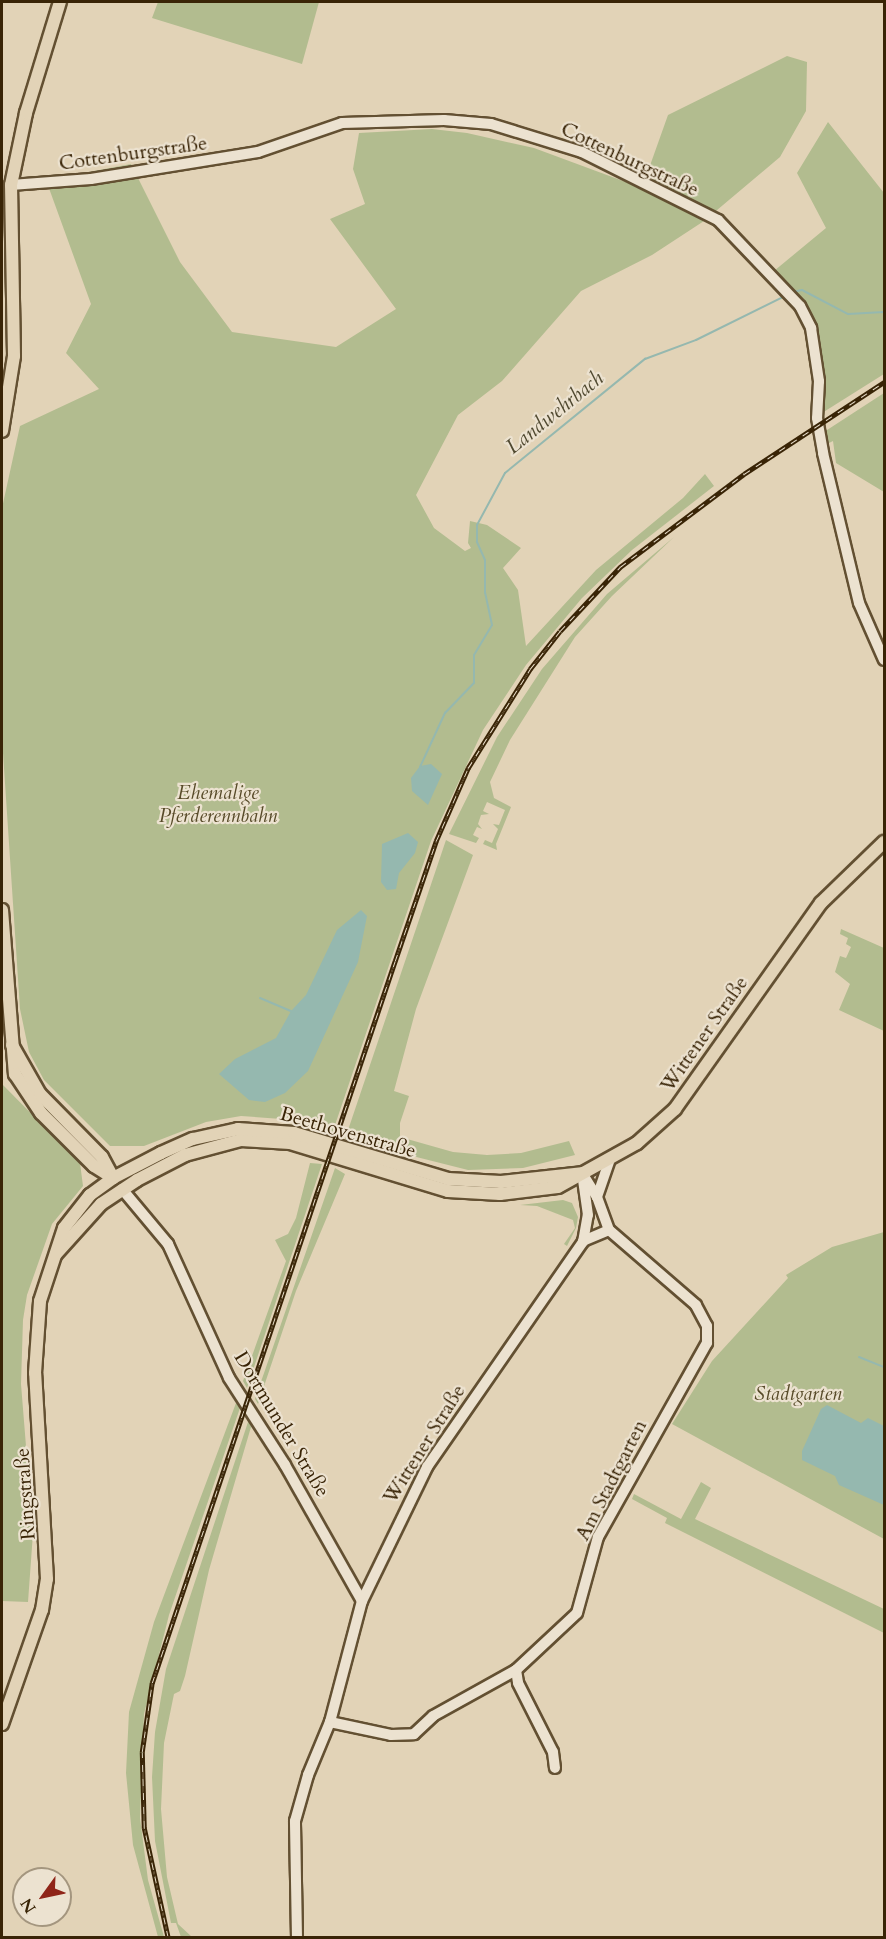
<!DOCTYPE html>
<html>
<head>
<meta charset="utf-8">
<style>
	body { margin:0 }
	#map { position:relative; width:886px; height:1939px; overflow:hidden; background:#e2d3b7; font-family:Cardo,serif }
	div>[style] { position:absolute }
	.green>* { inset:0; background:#b2bc8f }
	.water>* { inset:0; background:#95b8af }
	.stream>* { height:2px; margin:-1px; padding:0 1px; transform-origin:1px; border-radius:1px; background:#95b8af }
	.roads { filter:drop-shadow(2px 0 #635032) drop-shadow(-2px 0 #635032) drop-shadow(0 2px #635032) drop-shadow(0 -2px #635032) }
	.minor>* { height:10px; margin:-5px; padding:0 5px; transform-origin:5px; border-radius:5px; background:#ece2d0 }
	.major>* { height:12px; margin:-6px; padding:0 6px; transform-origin:6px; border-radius:6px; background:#e2d3b7 }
	.rail>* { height:4.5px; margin-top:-2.25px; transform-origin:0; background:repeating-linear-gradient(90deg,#ece2d0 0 7px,#392406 0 14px); box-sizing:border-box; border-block:2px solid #392406 }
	span { translate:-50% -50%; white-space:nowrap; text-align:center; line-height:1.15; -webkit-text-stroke:4.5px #ece2d0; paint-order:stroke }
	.street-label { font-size:20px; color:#392406 }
	.park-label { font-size:20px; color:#574a28; font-style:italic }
	.water-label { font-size:21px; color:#504930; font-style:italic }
	.frame { position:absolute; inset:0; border:3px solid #392406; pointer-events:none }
	.north { position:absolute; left:12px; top:1867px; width:60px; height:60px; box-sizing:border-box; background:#ece2d0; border:2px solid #a4967f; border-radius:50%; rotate:237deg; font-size:16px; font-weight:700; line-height:24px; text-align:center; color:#392406 }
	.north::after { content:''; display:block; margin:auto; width:21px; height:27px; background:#8f2418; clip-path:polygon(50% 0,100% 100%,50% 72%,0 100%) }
</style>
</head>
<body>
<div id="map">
	<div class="green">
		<i style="clip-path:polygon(158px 2px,319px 2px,302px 64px,152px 18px)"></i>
		<i style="clip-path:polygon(787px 56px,807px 62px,806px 111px,780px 157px,704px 221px,652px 255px,581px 291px,502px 381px,458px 415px,416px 495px,434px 528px,465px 551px,471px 548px,468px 543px,470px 521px,487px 525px,521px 548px,503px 568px,518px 590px,526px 646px,596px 570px,683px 498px,705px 474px,714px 486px,632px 550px,582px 598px,526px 665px,483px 730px,431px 841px,332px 1134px,295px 1120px,241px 1116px,206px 1122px,144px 1146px,110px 1146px,44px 1080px,29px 1052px,20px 1009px,2px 738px,2px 508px,20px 426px,99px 389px,66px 353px,91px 304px,46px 180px,131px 164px,180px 262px,232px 332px,336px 347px,396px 309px,330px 219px,365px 204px,353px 169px,359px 133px,432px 129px,467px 133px,534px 148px,642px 188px,668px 115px)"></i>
		<i style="clip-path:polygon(828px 122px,884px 193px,884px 374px,822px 413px,824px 385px,817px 330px,808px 309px,774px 271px,826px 228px,797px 173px)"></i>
		<i style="clip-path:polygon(884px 393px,884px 492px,836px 463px,833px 441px,829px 443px,824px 432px)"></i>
		<i style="clip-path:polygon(674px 537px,612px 596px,575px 637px,510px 740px,490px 782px,494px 798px,511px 807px,496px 844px,497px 850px,483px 844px,485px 840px,492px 843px,498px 829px,493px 824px,499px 825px,505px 810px,487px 802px,483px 811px,489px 814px,481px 815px,478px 824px,482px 829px,477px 827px,473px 835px,479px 838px,476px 843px,449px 834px,497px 737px,542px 669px,607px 594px)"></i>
		<i style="clip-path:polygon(446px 840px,473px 855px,416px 1009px,394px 1091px,409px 1096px,400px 1123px,400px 1137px,453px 1152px,487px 1155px,521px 1153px,569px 1141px,575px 1155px,523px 1168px,468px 1170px,345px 1139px)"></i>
		<i style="clip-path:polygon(841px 929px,884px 948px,884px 1031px,839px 1010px,850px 984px,835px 972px,840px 956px,846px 958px,851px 947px,846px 944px,848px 938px,840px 934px)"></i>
		<i style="clip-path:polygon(2px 1084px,80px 1163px,83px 1186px,52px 1224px,27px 1295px,23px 1320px,21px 1384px,33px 1533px,28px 1602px,2px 1601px)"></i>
		<i style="clip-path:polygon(310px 1163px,322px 1164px,247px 1388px,243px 1381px,286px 1261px,275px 1240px,288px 1234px,296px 1218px)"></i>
		<i style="clip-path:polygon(335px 1168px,345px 1174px,296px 1291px,258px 1404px,255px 1399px)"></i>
		<i style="clip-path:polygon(563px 1200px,572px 1203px,578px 1217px,576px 1228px,567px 1246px,564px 1244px,575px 1228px,573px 1220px,537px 1206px,520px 1205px)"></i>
		<i style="clip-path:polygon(884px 1232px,884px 1539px,672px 1424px,712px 1361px,788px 1278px,786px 1275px,832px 1247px)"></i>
		<i style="clip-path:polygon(236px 1403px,240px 1408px,169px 1615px,144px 1714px,140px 1818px,148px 1880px,164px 1937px,158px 1937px,133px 1845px,126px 1773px,129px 1712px,154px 1622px)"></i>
		<i style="clip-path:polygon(249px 1419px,251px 1427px,209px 1570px,185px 1676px,180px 1691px,174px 1694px,164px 1743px,161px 1809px,167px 1877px,178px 1924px,192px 1937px,181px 1937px,176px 1923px,171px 1923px,155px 1841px,152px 1777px,155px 1732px,166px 1669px)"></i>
		<i style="clip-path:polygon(701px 1482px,711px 1488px,695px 1519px,884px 1609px,884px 1633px,665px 1523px,667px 1518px,632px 1499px,634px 1494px,681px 1519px)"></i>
	</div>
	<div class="water">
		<i style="clip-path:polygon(431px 764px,442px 774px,428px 805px,412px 791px,411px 778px,420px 766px)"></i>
		<i style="clip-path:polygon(408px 833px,418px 842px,415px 853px,399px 873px,396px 889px,387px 890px,381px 882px,382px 844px)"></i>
		<i style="clip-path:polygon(361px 910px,367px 916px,358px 962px,308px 1071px,285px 1093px,265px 1102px,249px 1100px,219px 1074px,235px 1059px,276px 1038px,291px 1011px,306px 995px,337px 930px)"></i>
		<i style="clip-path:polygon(827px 1405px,861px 1423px,868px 1418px,884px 1426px,884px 1505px,839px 1485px,835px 1476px,802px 1460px,802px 1451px,821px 1409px)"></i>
	</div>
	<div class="stream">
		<i style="left:793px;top:292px;width:9px;rotate:-13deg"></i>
		<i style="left:802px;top:290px;width:52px;rotate:27.6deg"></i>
		<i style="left:848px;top:314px;width:36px;rotate:-3deg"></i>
		<i style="left:420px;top:767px;width:60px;rotate:-65.2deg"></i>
		<i style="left:445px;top:713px;width:42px;rotate:-46deg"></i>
		<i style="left:474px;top:683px;width:28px;rotate:-90deg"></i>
		<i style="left:474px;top:655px;width:35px;rotate:-59deg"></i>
		<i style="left:492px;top:625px;width:33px;rotate:-102deg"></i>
		<i style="left:485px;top:593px;width:33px;rotate:-90deg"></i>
		<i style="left:485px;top:560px;width:20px;rotate:-114deg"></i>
		<i style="left:477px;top:542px;width:17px;rotate:-90deg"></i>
		<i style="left:477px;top:525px;width:59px;rotate:-61.7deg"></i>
		<i style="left:505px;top:473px;width:181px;rotate:-39.2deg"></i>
		<i style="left:645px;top:359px;width:54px;rotate:-20.4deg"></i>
		<i style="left:696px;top:340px;width:99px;rotate:-26.3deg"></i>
		<i style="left:260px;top:998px;width:34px;rotate:23deg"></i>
		<i style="left:859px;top:1357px;width:27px;rotate:22deg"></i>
	</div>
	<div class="roads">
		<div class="minor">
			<i style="left:11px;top:185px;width:80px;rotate:-4.3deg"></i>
			<i style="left:91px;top:179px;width:169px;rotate:-9.2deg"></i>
			<i style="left:258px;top:152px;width:89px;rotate:-19deg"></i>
			<i style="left:342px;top:123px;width:102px;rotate:-1.7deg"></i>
			<i style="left:444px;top:120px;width:47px;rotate:4.9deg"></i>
			<i style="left:491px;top:124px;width:95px;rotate:17.1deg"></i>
			<i style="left:582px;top:152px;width:152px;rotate:26.6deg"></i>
			<i style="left:718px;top:220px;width:119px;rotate:46.4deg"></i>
			<i style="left:800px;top:306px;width:25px;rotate:63deg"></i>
			<i style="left:811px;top:328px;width:54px;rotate:81.4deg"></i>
			<i style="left:819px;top:381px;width:37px;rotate:93deg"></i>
			<i style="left:817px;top:418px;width:36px;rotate:80deg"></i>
			<i style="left:823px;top:453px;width:154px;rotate:76.5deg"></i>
			<i style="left:859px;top:603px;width:62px;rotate:66.3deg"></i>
			<i style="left:122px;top:1189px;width:72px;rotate:50.1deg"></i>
			<i style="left:168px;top:1244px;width:147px;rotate:65.5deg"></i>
			<i style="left:229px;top:1378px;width:103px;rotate:57.2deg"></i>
			<i style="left:285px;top:1465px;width:156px;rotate:60.5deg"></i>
			<i style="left:597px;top:1197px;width:40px;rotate:-71.1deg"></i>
			<i style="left:583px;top:1241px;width:28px;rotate:-23deg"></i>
			<i style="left:516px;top:1670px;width:83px;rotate:-43.1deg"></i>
			<i style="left:577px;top:1613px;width:79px;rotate:-74.6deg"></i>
			<i style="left:598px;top:1537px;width:223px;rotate:-60.7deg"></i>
			<i style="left:707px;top:1343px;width:17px;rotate:-90deg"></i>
			<i style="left:707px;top:1326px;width:24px;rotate:-118deg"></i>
			<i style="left:696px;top:1305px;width:115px;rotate:-139.2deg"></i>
			<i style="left:609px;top:1230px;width:35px;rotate:-110deg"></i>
			<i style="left:597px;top:1197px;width:26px;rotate:-122deg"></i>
			<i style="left:516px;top:1670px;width:13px;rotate:81deg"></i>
			<i style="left:518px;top:1683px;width:77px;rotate:63.1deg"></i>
			<i style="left:553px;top:1752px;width:16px;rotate:83deg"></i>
			<i style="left:330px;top:1722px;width:62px;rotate:12deg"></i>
			<i style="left:391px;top:1735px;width:23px;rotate:-2deg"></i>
			<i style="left:414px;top:1734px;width:26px;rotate:-43deg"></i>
			<i style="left:433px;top:1716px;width:95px;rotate:-29deg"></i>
			<i style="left:297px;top:1938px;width:117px;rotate:-91deg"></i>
			<i style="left:295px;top:1821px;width:48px;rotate:-74.2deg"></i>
			<i style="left:308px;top:1775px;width:57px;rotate:-67.5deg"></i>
			<i style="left:330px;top:1722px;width:125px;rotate:-75.2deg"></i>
			<i style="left:362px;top:1601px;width:149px;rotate:-64.1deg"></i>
			<i style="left:427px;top:1467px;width:274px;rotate:-55.3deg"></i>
			<i style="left:583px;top:1242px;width:27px;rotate:-80deg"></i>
			<i style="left:588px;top:1215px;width:42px;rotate:-98.1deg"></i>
		</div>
		<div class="major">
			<i style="left:2px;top:431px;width:76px;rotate:-80.9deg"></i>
			<i style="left:14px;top:356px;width:171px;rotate:-91deg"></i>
			<i style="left:11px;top:185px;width:74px;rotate:-78.2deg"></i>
			<i style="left:26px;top:113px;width:116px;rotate:-73deg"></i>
			<i style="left:2px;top:910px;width:165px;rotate:85.5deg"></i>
			<i style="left:15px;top:1074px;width:47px;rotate:56.3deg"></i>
			<i style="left:41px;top:1113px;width:75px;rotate:45deg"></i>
			<i style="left:94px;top:1166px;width:22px;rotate:32deg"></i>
			<i style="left:12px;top:1045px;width:56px;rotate:60.3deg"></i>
			<i style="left:40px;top:1094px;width:88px;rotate:45.5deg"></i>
			<i style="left:102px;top:1157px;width:24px;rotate:62deg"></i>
			<i style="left:56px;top:1254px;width:67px;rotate:-48deg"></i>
			<i style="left:101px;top:1204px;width:43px;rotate:-33.7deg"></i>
			<i style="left:137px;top:1180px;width:54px;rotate:-27.5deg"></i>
			<i style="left:185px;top:1155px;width:58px;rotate:-15deg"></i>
			<i style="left:241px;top:1140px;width:49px;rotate:3.5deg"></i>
			<i style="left:290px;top:1143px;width:165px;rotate:16.9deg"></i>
			<i style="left:448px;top:1191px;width:52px;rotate:3.3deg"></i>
			<i style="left:500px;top:1194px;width:58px;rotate:-6.9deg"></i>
			<i style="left:558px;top:1187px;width:90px;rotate:-29.1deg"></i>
			<i style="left:637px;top:1143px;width:51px;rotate:-41.8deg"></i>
			<i style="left:675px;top:1109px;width:252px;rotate:-54.7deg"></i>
			<i style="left:821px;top:903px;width:88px;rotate:-44.1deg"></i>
			<i style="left:2px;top:1724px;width:121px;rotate:-70.7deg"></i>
			<i style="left:42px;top:1610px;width:31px;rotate:-81deg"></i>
			<i style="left:47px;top:1579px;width:206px;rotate:-93.3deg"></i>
			<i style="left:35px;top:1373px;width:72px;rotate:-86deg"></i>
			<i style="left:40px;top:1301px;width:77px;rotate:-71.8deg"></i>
			<i style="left:64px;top:1228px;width:42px;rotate:-51.8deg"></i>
			<i style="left:90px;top:1195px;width:29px;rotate:-36deg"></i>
			<i style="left:113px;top:1178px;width:54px;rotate:-27.5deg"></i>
			<i style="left:161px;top:1153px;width:35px;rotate:-24deg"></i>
			<i style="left:193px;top:1139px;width:46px;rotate:-12.5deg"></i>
			<i style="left:238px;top:1129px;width:56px;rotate:4.1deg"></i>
			<i style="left:294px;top:1133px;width:161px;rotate:16.6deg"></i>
			<i style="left:448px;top:1179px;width:53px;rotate:3.2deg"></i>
			<i style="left:501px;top:1182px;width:81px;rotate:-6.3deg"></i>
		</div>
	</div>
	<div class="rail">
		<i style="left:168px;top:1938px;width:113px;rotate:-102.3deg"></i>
		<i style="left:144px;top:1828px;width:76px;rotate:-91.5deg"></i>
		<i style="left:142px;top:1752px;width:70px;rotate:-81.8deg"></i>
		<i style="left:152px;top:1683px;width:762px;rotate:-71.4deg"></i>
		<i style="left:395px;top:961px;width:127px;rotate:-71.1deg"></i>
		<i style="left:436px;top:841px;width:80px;rotate:-66.3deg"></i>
		<i style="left:468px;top:768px;width:117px;rotate:-57.9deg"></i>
		<i style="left:530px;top:669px;width:48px;rotate:-51.7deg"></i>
		<i style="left:560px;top:631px;width:88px;rotate:-46.8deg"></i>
		<i style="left:620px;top:567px;width:155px;rotate:-36.9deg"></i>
		<i style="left:744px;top:474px;width:168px;rotate:-33.3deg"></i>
	</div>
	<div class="street-label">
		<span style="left:133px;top:153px;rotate:-8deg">Cottenburgstraße</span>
		<span style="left:630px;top:159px;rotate:25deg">Cottenburgstraße</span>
		<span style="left:704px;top:1034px;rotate:-55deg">Wittener Straße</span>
		<span style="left:348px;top:1132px;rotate:16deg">Beethovenstraße</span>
		<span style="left:282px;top:1424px;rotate:59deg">Dortmunder Straße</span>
		<span style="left:424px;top:1444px;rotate:-58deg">Wittener Straße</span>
		<span style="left:611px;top:1480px;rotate:-63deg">Am Stadtgarten</span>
		<span style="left:25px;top:1494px;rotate:-94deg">Ringstraße</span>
	</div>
	<div class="park-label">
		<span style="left:218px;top:804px">Ehemalige<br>Pferderennbahn</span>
		<span style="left:798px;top:1393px">Stadtgarten</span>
	</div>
	<div class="water-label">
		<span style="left:555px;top:413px;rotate:-39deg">Landwehrbach</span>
	</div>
	<div class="frame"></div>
	<div class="north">N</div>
</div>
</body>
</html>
